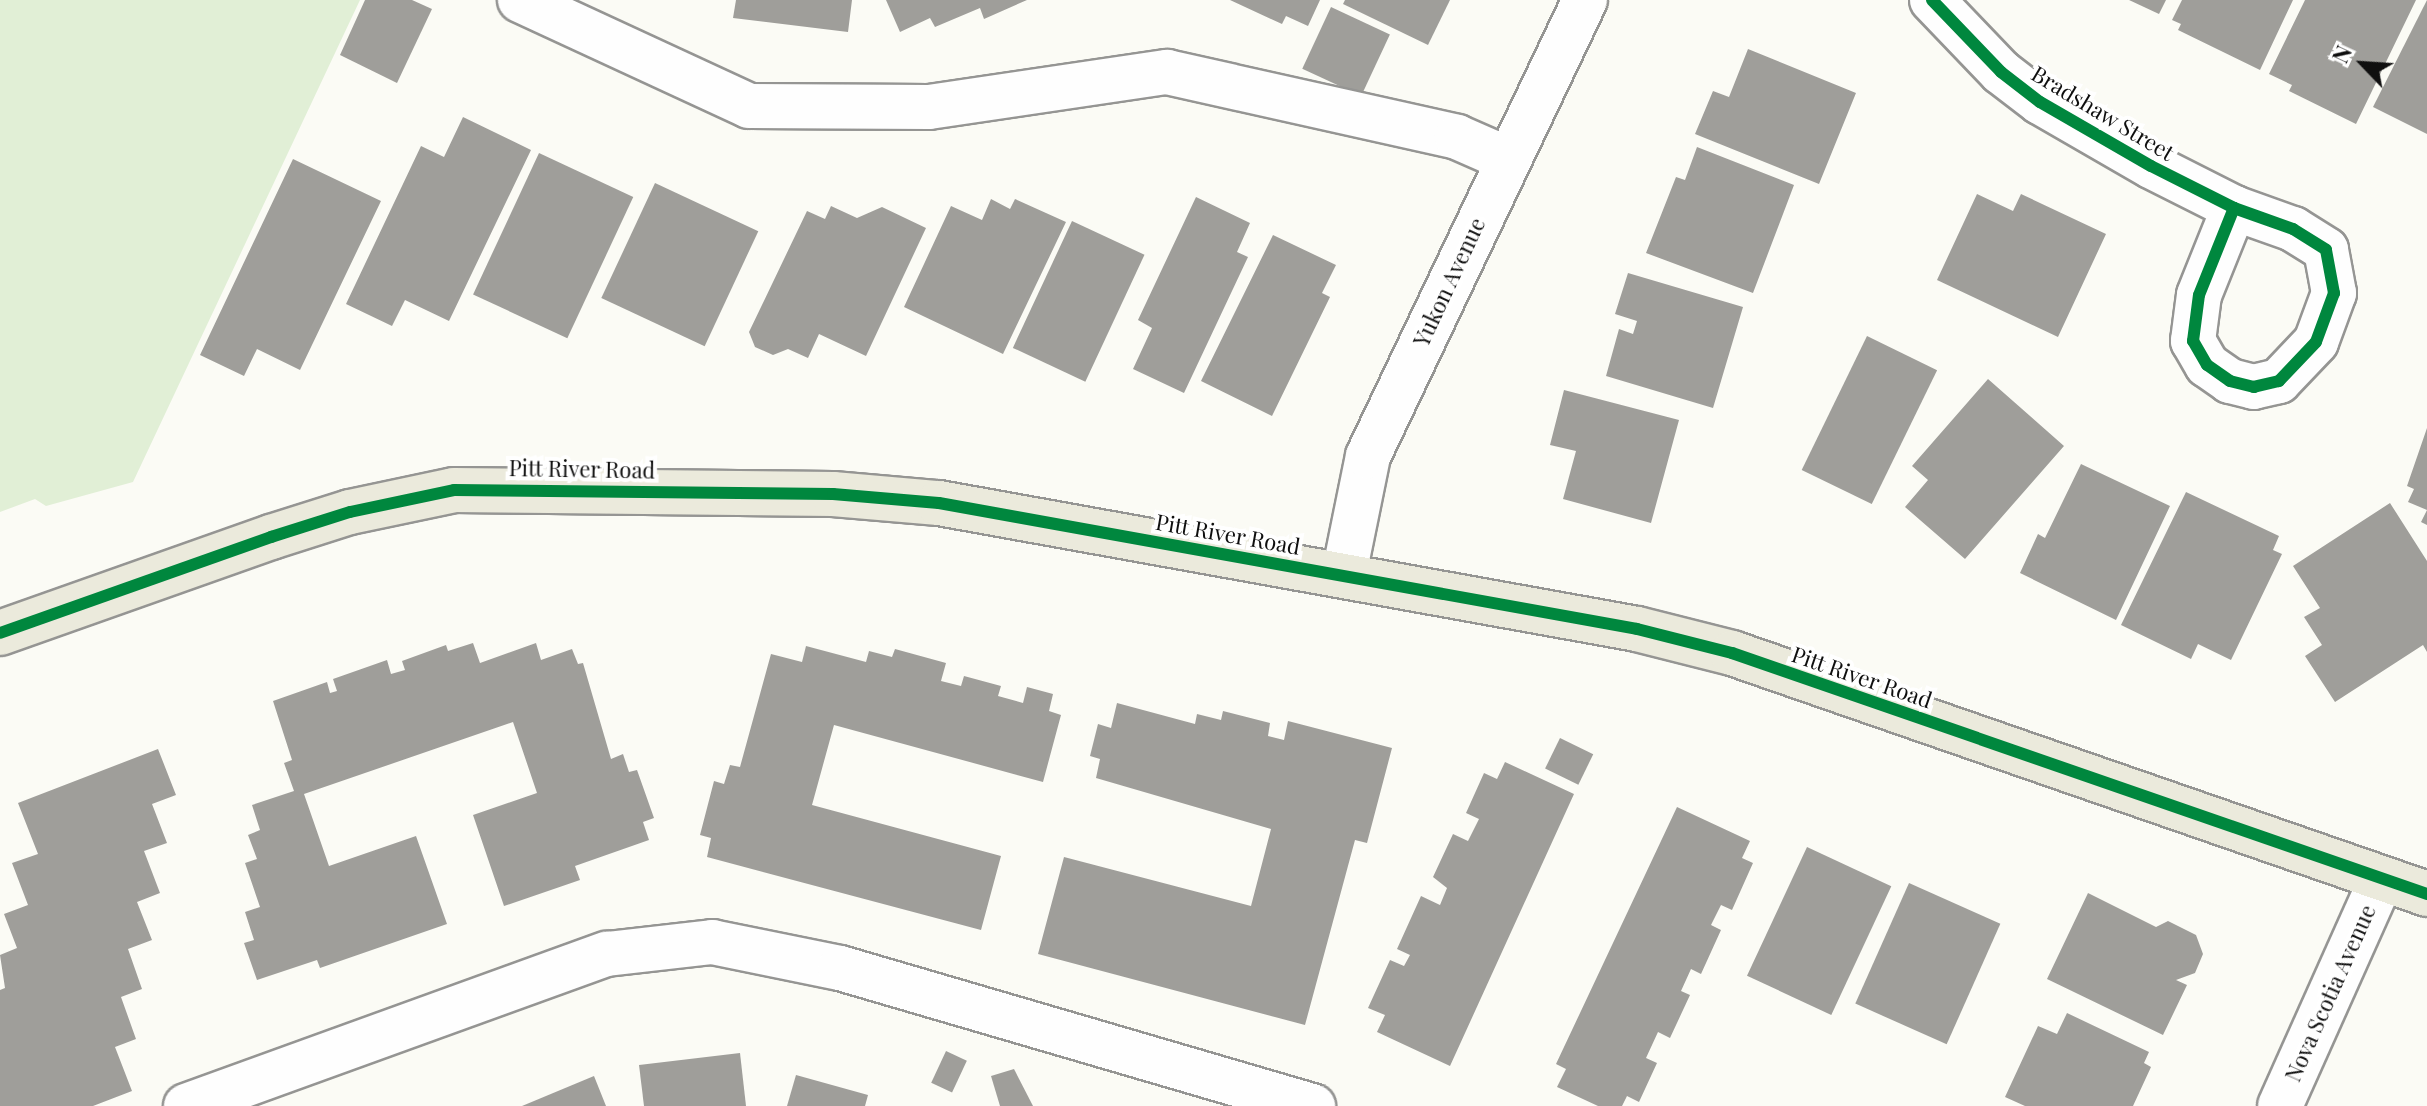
<!DOCTYPE html>
<html>
<head>
<meta charset="utf-8">
<style>
	body { margin:0 }
	#map { position:relative; width:2427px; height:1106px; overflow:hidden; background:#fbfbf5; font-family:"Playfair Display",serif }
	div>[style] { position:absolute }
	.green>* { inset:0; background:#e1efd6 }
	.building>* { inset:0; background:#9f9e9a; transform-origin:0 0 }
	.roads { filter:drop-shadow(2px 0 #959593) drop-shadow(-2px 0 #959593) drop-shadow(0 2px #959593) drop-shadow(0 -2px #959593) }
	.minor>* { height:44px; margin:-22px; padding:0 22px; transform-origin:22px; border-radius:22px; background:#fefefe }
	.major>* { height:44px; margin:-22px; padding:0 22px; transform-origin:22px; border-radius:22px; background:#ebeadc }
	.cycleway>* { height:12px; margin:-6px; padding:0 6px; transform-origin:6px; border-radius:6px; background:#00873e }
	span { translate:-50% -50%; white-space:nowrap; text-align:center; line-height:1.15; -webkit-text-stroke:8px #fff; paint-order:stroke }
	.street-label { font-size:22px; color:#0f0f0f }
	.north { position:absolute; left:2323px; top:24px; width:80px; height:80px; -webkit-text-stroke:6px #fff; paint-order:stroke; rotate:295deg; font-size:22px; font-weight:700; line-height:32px; text-align:center; color:#0f0f0f }
	.north::after { content:''; display:block; margin:auto; width:28px; height:36px; background:#0f0f0f; clip-path:polygon(50% 0,100% 100%,50% 72%,0 100%) }
</style>
</head>
<body>
<div id="map">
	<div class="green">
		<i style="clip-path:polygon(0 0,360px 0,133px 482px,46px 506px,35px 499px,0 512px)"></i>
	</div>
	<div class="building">
		<i style="clip-path:polygon(365px 0,412px 0,432px 9px,397px 83px,340px 55px)"></i>
		<i style="clip-path:polygon(736px 0,852px 0,848px 32px,733px 18px)"></i>
		<i style="clip-path:polygon(886px 0,1027px 0,984px 19px,980px 8px,935px 27px,930px 18px,900px 32px)"></i>
		<i style="clip-path:polygon(1230px 0,1320px 0,1308px 26px,1286px 16px,1282px 24px)"></i>
		<i style="clip-path:polygon(1345px 0,1450px 0,1428px 45px,1343px 4px)"></i>
		<i style="clip-path:polygon(2129px 0,2166px 0,2159px 14px)"></i>
		<i style="clip-path:polygon(2182px 0,2293px 0,2260px 70px,2178px 30px,2181px 24px,2172px 20px)"></i>
		<i style="clip-path:polygon(2305px 0,2416px 0,2356px 124px,2289px 91px,2292px 85px,2269px 74px)"></i>
		<i style="clip-path:polygon(2427px 0,2427px 134px,2373px 107px)"></i>
		<i style="left:1331px;top:7px;width:65px;height:68px;rotate:25deg"></i>
		<i style="clip-path:polygon(1748px 49px,1856px 93px,1819px 184px,1695px 134px,1713px 91px,1729px 97px)"></i>
		<i style="clip-path:polygon(463px 117px,531px 150px,449px 321px,405px 300px,392px 326px,346px 304px,421px 146px,444px 157px)"></i>
		<i style="clip-path:polygon(1697px 147px,1794px 185px,1753px 293px,1646px 253px,1676px 177px,1685px 180px)"></i>
		<i style="left:539px;top:153px;width:104px;height:156px;rotate:25deg"></i>
		<i style="clip-path:polygon(293px 159px,381px 201px,300px 370px,257px 349px,244px 376px,200px 355px)"></i>
		<i style="left:655px;top:183px;width:114px;height:127px;rotate:25deg"></i>
		<i style="clip-path:polygon(1977px 194px,2013px 211px,2021px 194px,2106px 234px,2058px 337px,1937px 280px)"></i>
		<i style="clip-path:polygon(1196px 197px,1250px 223px,1237px 252px,1248px 257px,1184px 393px,1133px 369px,1152px 328px,1138px 320px)"></i>
		<i style="clip-path:polygon(991px 199px,1010px 209px,1015px 199px,1066px 222px,1003px 354px,904px 307px,951px 206px,982px 220px)"></i>
		<i style="clip-path:polygon(831px 206px,857px 218px,882px 207px,926px 228px,866px 356px,819px 334px,808px 358px,788px 349px,773px 355px,755px 347px,749px 332px,807px 211px,825px 219px)"></i>
		<i style="left:1072px;top:221px;width:80px;height:140px;rotate:25deg"></i>
		<i style="clip-path:polygon(1273px 235px,1336px 265px,1322px 293px,1330px 297px,1272px 416px,1201px 381px)"></i>
		<i style="clip-path:polygon(1628px 273px,1743px 307px,1713px 408px,1606px 376px,1619px 329px,1633px 334px,1637px 321px,1615px 314px)"></i>
		<i style="left:1867px;top:336px;width:78px;height:149px;rotate:26deg"></i>
		<i style="clip-path:polygon(1988px 379px,2064px 446px,1965px 559px,1905px 507px,1928px 480px,1912px 466px)"></i>
		<i style="clip-path:polygon(1564px 390px,1679px 420px,1651px 523px,1563px 499px,1576px 451px,1550px 445px)"></i>
		<i style="clip-path:polygon(2427px 428px,2427px 525px,2421px 522px,2427px 510px,2408px 502px,2414px 489px,2407px 486px)"></i>
		<i style="clip-path:polygon(2081px 464px,2170px 506px,2116px 620px,2020px 573px,2038px 534px,2045px 538px)"></i>
		<i style="clip-path:polygon(2186px 492px,2279px 536px,2273px 550px,2282px 554px,2231px 660px,2198px 644px,2191px 659px,2121px 625px)"></i>
		<i style="clip-path:polygon(2390px 503px,2427px 561px,2427px 652px,2423px 645px,2335px 702px,2305px 656px,2322px 645px,2304px 617px,2320px 608px,2293px 566px)"></i>
		<i style="clip-path:polygon(473px 643px,480px 663px,536px 643px,541px 660px,572px 649px,578px 664px,583px 663px,611px 759px,623px 754px,629px 772px,637px 770px,654px 818px,643px 822px,649px 840px,575px 866px,580px 880px,504px 906px,473px 815px,537px 793px,513px 722px,304px 794px,329px 866px,416px 836px,447px 924px,320px 968px,317px 960px,257px 980px,244px 943px,254px 940px,245px 912px,260px 907px,245px 863px,257px 859px,248px 835px,260px 830px,252px 805px,294px 791px,284px 763px,292px 760px,273px 701px,327px 682px,330px 693px,337px 691px,333px 679px,387px 660px,391px 674px,405px 670px,402px 661px,446px 645px,448px 651px)"></i>
		<i style="clip-path:polygon(806px 646px,866px 662px,869px 651px,892px 657px,895px 649px,946px 663px,941px 681px,961px 686px,964px 676px,1001px 686px,998px 696px,1023px 703px,1027px 687px,1053px 694px,1049px 711px,1061px 715px,1043px 782px,834px 725px,812px 805px,1001px 856px,981px 930px,707px 857px,711px 838px,700px 835px,714px 781px,724px 784px,730px 765px,740px 767px,771px 654px,802px 662px)"></i>
		<i style="clip-path:polygon(1117px 703px,1195px 724px,1197px 714px,1221px 720px,1223px 711px,1270px 723px,1268px 736px,1284px 740px,1288px 721px,1392px 748px,1367px 843px,1355px 840px,1305px 1025px,1038px 954px,1064px 857px,1251px 906px,1271px 829px,1096px 778px,1100px 759px,1090px 756px,1098px 724px,1111px 728px)"></i>
		<i style="left:1560px;top:738px;width:37px;height:34px;rotate:26deg"></i>
		<i style="clip-path:polygon(158px 749px,176px 795px,152px 804px,167px 843px,144px 851px,160px 893px,137px 902px,152px 940px,128px 949px,142px 989px,121px 997px,136px 1039px,115px 1047px,132px 1091px,93px 1106px,0 1106px,0 990px,5px 988px,0 955px,17px 948px,4px 914px,28px 905px,12px 863px,38px 854px,18px 803px)"></i>
		<i style="clip-path:polygon(1505px 762px,1574px 794px,1450px 1066px,1377px 1032px,1385px 1015px,1368px 1008px,1390px 960px,1404px 966px,1410px 955px,1397px 949px,1421px 896px,1440px 905px,1447px 888px,1433px 877px,1453px 834px,1468px 841px,1479px 819px,1466px 813px,1484px 773px,1497px 779px)"></i>
		<i style="clip-path:polygon(1677px 807px,1750px 841px,1742px 858px,1753px 863px,1732px 910px,1721px 905px,1711px 925px,1721px 930px,1701px 974px,1691px 969px,1681px 991px,1690px 995px,1670px 1038px,1658px 1032px,1646px 1058px,1657px 1063px,1639px 1102px,1627px 1096px,1622px 1106px,1598px 1106px,1557px 1087px,1566px 1069px,1556px 1064px)"></i>
		<i style="left:1807px;top:847px;width:93px;height:142px;rotate:25deg"></i>
		<i style="left:1909px;top:883px;width:100px;height:132px;rotate:24deg"></i>
		<i style="clip-path:polygon(2088px 893px,2156px 927px,2168px 921px,2196px 935px,2203px 954px,2195px 973px,2176px 980px,2187px 985px,2163px 1035px,2047px 979px)"></i>
		<i style="clip-path:polygon(2067px 1013px,2149px 1052px,2144px 1063px,2151px 1067px,2133px 1106px,2025px 1106px,2005px 1097px,2038px 1026px,2057px 1034px)"></i>
		<i style="left:946px;top:1051px;width:23px;height:35px;rotate:25deg"></i>
		<i style="clip-path:polygon(740px 1053px,746px 1106px,644px 1106px,639px 1065px)"></i>
		<i style="clip-path:polygon(1014px 1069px,1033px 1106px,1000px 1106px,991px 1076px)"></i>
		<i style="clip-path:polygon(796px 1075px,868px 1095px,865px 1106px,787px 1106px)"></i>
		<i style="clip-path:polygon(594px 1076px,606px 1106px,522px 1106px)"></i>
	</div>
	<div class="roads">
		<div class="minor">
			<i style="left:520px;top:0;width:252px;rotate:24.8deg"></i>
			<i style="left:749px;top:106px;width:180px;rotate:0.3deg"></i>
			<i style="left:929px;top:107px;width:241px;rotate:-8.4deg"></i>
			<i style="left:1167px;top:72px;width:297px;rotate:12.6deg"></i>
			<i style="left:1457px;top:137px;width:55px;rotate:23.7deg"></i>
			<i style="left:1932px;top:0;width:100px;rotate:46.2deg"></i>
			<i style="left:2001px;top:72px;width:49px;rotate:37.6deg"></i>
			<i style="left:2040px;top:102px;width:128px;rotate:30deg"></i>
			<i style="left:2151px;top:166px;width:93px;rotate:26.8deg"></i>
			<i style="left:2234px;top:208px;width:63px;rotate:19.6deg"></i>
			<i style="left:2293px;top:229px;width:39px;rotate:32deg"></i>
			<i style="left:2326px;top:250px;width:44px;rotate:79.5deg"></i>
			<i style="left:2334px;top:293px;width:52px;rotate:110.2deg"></i>
			<i style="left:2316px;top:342px;width:54px;rotate:133.5deg"></i>
			<i style="left:2279px;top:381px;width:26px;rotate:167deg"></i>
			<i style="left:2254px;top:387px;width:25px;rotate:-166deg"></i>
			<i style="left:2230px;top:381px;width:28px;rotate:-145deg"></i>
			<i style="left:2207px;top:365px;width:28px;rotate:-120deg"></i>
			<i style="left:2193px;top:341px;width:46px;rotate:-82.6deg"></i>
			<i style="left:2199px;top:295px;width:94px;rotate:-68.1deg"></i>
			<i style="left:1344px;top:574px;width:120px;rotate:-78.5deg"></i>
			<i style="left:1368px;top:456px;width:505px;rotate:-64.55deg"></i>
			<i style="left:186px;top:1106px;width:448px;rotate:-19.9deg"></i>
			<i style="left:607px;top:954px;width:106px;rotate:-6.5deg"></i>
			<i style="left:712px;top:942px;width:131px;rotate:11.5deg"></i>
			<i style="left:840px;top:968px;width:493px;rotate:16.3deg"></i>
			<i style="left:2280px;top:1106px;width:248px;rotate:-65.9deg"></i>
		</div>
		<div class="major">
			<i style="left:0;top:633px;width:288px;rotate:-19.5deg"></i>
			<i style="left:271px;top:537px;width:83px;rotate:-17.6deg"></i>
			<i style="left:350px;top:512px;width:106px;rotate:-11.9deg"></i>
			<i style="left:454px;top:490px;width:379px;rotate:0.6deg"></i>
			<i style="left:833px;top:494px;width:106px;rotate:4.9deg"></i>
			<i style="left:939px;top:503px;width:709px;rotate:10.23deg"></i>
			<i style="left:1637px;top:629px;width:98px;rotate:14.2deg"></i>
			<i style="left:1732px;top:653px;width:736px;rotate:19.12deg"></i>
		</div>
	</div>
	<div class="cycleway">
		<i style="left:1932px;top:0;width:100px;rotate:46.2deg"></i>
		<i style="left:2001px;top:72px;width:49px;rotate:37.6deg"></i>
		<i style="left:2040px;top:102px;width:128px;rotate:30deg"></i>
		<i style="left:2151px;top:166px;width:93px;rotate:26.8deg"></i>
		<i style="left:2234px;top:208px;width:63px;rotate:19.6deg"></i>
		<i style="left:2293px;top:229px;width:39px;rotate:32deg"></i>
		<i style="left:2326px;top:250px;width:44px;rotate:79.5deg"></i>
		<i style="left:2334px;top:293px;width:52px;rotate:110.2deg"></i>
		<i style="left:2316px;top:342px;width:54px;rotate:133.5deg"></i>
		<i style="left:2279px;top:381px;width:26px;rotate:167deg"></i>
		<i style="left:2254px;top:387px;width:25px;rotate:-166deg"></i>
		<i style="left:2230px;top:381px;width:28px;rotate:-145deg"></i>
		<i style="left:2207px;top:365px;width:28px;rotate:-120deg"></i>
		<i style="left:2193px;top:341px;width:46px;rotate:-82.6deg"></i>
		<i style="left:2199px;top:295px;width:94px;rotate:-68.1deg"></i>
		<i style="left:0;top:633px;width:288px;rotate:-19.5deg"></i>
		<i style="left:271px;top:537px;width:83px;rotate:-17.6deg"></i>
		<i style="left:350px;top:512px;width:106px;rotate:-11.9deg"></i>
		<i style="left:454px;top:490px;width:379px;rotate:0.6deg"></i>
		<i style="left:833px;top:494px;width:106px;rotate:4.9deg"></i>
		<i style="left:939px;top:503px;width:709px;rotate:10.23deg"></i>
		<i style="left:1637px;top:629px;width:98px;rotate:14.2deg"></i>
		<i style="left:1732px;top:653px;width:736px;rotate:19.12deg"></i>
	</div>
	<div class="street-label">
		<span style="left:2103px;top:113px;rotate:31deg">Bradshaw Street</span>
		<span style="left:1449px;top:282px;rotate:-65deg">Yukon Avenue</span>
		<span style="left:582px;top:469px;rotate:1deg">Pitt River Road</span>
		<span style="left:1228px;top:534px;rotate:10deg">Pitt River Road</span>
		<span style="left:1862px;top:677px;rotate:19deg">Pitt River Road</span>
		<span style="left:2330px;top:993px;rotate:-66deg">Nova Scotia Avenue</span>
	</div>
	<div class="north">N</div>
</div>
</body>
</html>
